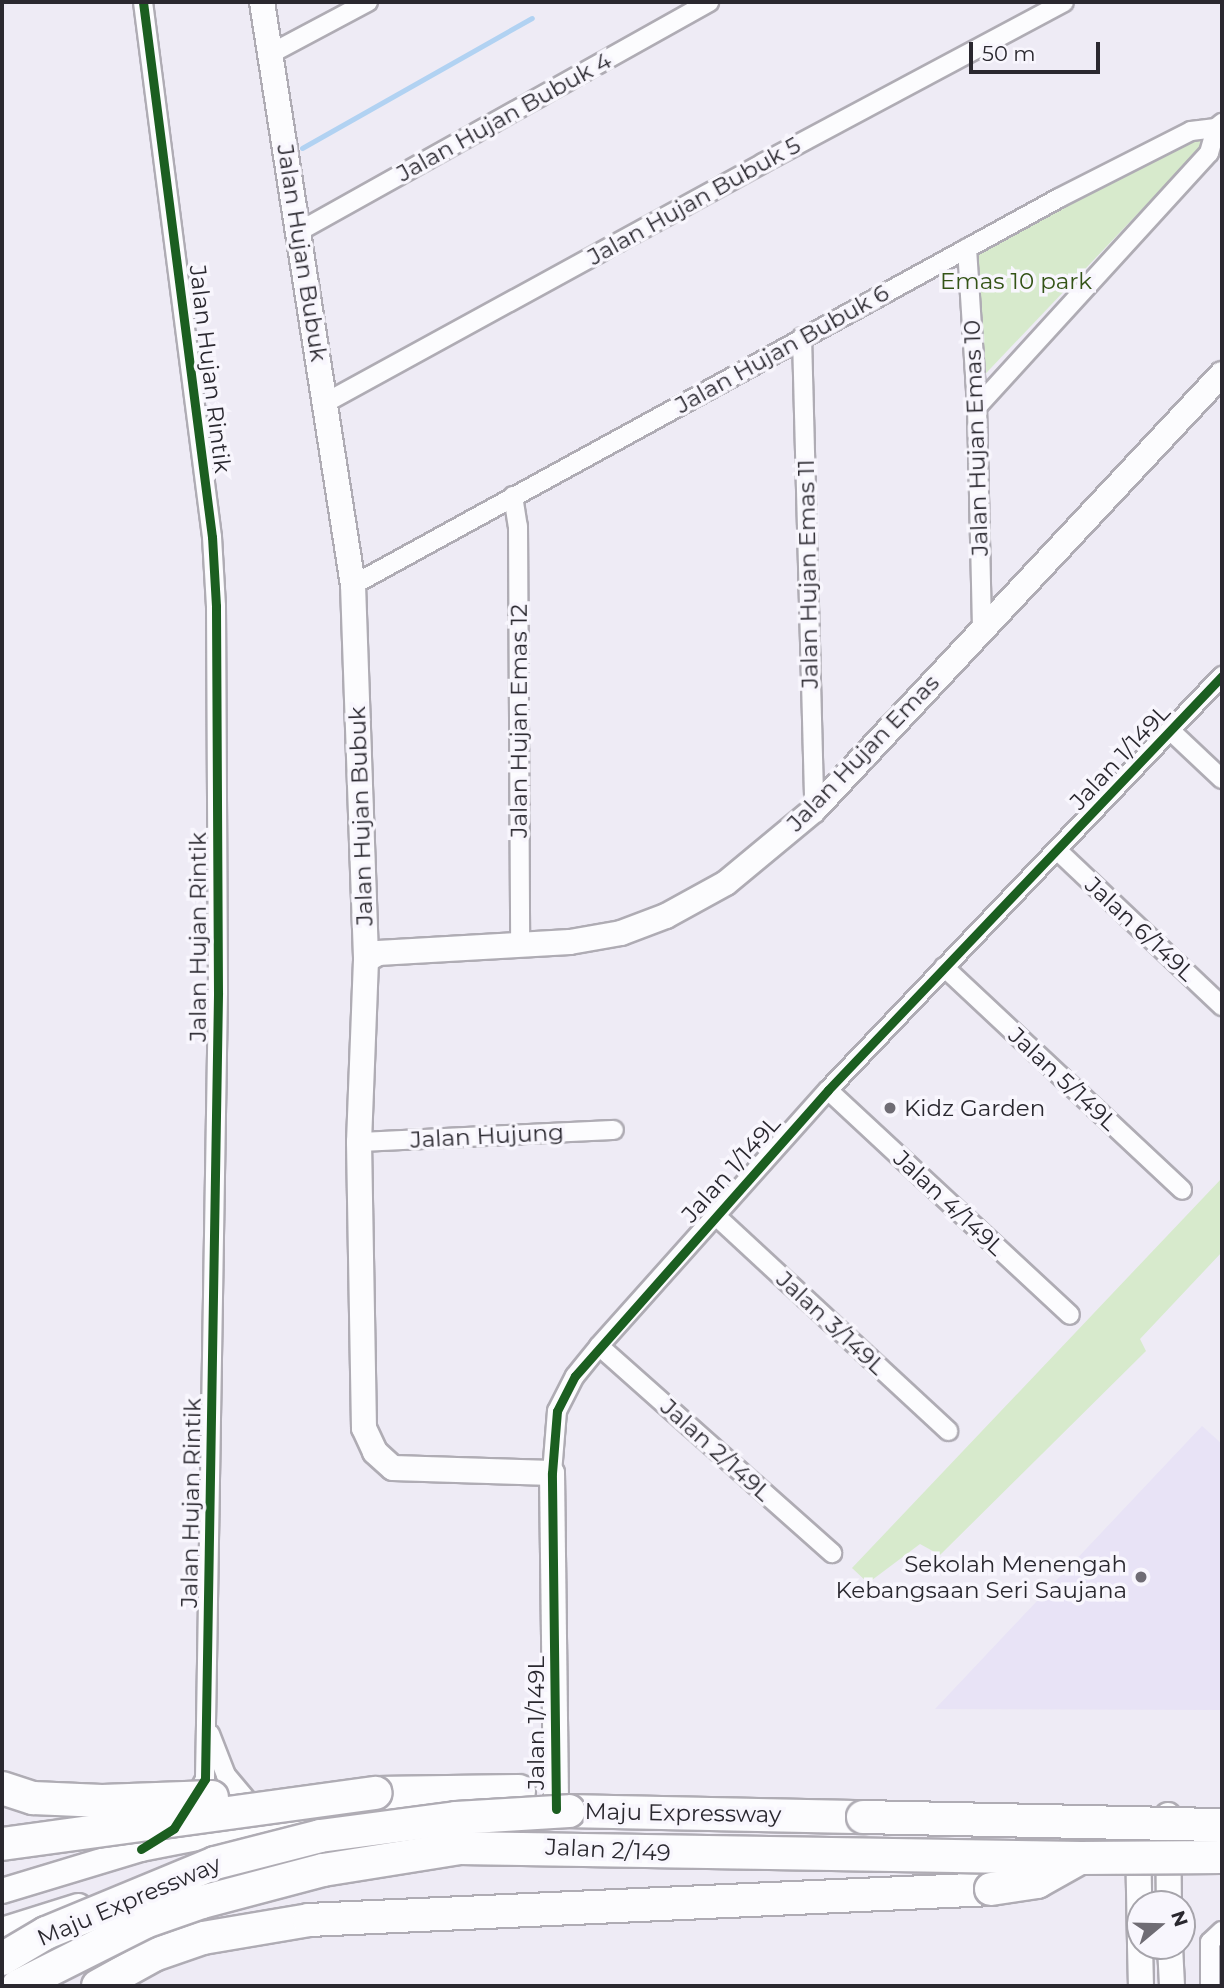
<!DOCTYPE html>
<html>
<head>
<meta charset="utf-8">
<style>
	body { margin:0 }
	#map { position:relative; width:1224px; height:1988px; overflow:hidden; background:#eeebf5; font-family:Montserrat,sans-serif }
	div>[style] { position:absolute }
	.built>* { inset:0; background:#e8e3f6 }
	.green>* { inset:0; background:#d7eacc }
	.stream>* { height:5px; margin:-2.5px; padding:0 2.5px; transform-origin:2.5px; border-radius:2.5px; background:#b1d2f2 }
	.roads { filter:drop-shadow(2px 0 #afacb4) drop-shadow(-2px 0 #afacb4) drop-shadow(0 2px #afacb4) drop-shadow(0 -2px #afacb4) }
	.street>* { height:18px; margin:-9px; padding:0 9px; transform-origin:9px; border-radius:9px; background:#fcfcfe }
	.secondary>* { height:24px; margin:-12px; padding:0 12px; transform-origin:12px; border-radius:12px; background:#fcfcfe }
	.highway>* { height:32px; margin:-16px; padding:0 16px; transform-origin:16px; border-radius:16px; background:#fcfcfe }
	.bridges { filter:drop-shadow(2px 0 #afacb4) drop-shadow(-2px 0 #afacb4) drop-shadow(0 2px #afacb4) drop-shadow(0 -2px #afacb4) }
	.highway-bridge>* { height:32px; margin:-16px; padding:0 16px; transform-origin:16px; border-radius:16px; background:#fcfcfe }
	.cycleway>* { height:9px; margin:-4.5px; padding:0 4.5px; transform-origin:4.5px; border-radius:4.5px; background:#1b5e20 }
	.dots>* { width:19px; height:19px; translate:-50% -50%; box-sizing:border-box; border:4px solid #f8f6fd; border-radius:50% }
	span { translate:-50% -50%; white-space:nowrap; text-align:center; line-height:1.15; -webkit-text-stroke:7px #f8f6fd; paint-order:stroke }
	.street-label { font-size:23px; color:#2a282f }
	.park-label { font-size:23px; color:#335316 }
	.poi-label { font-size:23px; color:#2a282f }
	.left { translate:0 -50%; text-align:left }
	.right { translate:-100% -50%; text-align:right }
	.frame { position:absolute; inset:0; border:4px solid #2a282f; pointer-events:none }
	.north { position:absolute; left:1126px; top:1890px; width:70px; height:70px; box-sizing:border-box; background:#f8f6fd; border:2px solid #a6a4ab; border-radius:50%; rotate:71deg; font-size:19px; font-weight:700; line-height:28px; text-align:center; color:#2a282f }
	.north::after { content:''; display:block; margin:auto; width:24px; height:32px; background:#6f6c74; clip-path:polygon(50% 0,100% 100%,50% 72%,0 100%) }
	.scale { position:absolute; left:969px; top:42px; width:131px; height:32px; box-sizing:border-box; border:4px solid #2a282f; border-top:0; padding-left:9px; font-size:21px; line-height:24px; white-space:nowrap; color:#2a282f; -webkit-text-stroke:5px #f8f6fd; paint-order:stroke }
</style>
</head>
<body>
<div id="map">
	<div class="built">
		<i style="clip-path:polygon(1202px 1426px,1222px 1444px,1222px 1710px,935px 1709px)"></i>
	</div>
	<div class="green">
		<i style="clip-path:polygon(1222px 118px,1222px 125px,972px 388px,972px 258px)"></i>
		<i style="clip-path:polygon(1222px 1178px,1222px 1252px,1140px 1339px,1146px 1351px,940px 1555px,920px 1544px,868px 1583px,852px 1568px)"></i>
	</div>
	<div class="stream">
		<i style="left:302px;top:148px;width:264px;rotate:-29.5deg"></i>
	</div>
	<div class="roads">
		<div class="street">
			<i style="left:143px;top:2px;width:539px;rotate:82.65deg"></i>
			<i style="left:212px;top:537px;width:69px;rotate:86.7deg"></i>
			<i style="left:216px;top:606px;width:386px;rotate:89.7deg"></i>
			<i style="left:218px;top:992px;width:733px;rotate:90.94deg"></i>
			<i style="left:206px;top:1725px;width:54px;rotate:91.1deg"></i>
			<i style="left:205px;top:1779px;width:27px;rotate:118deg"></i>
			<i style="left:270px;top:54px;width:111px;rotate:-28deg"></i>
			<i style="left:298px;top:232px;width:471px;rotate:-29.2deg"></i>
			<i style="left:967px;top:248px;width:159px;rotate:86.4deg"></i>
			<i style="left:977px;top:407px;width:222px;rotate:88.7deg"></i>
			<i style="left:802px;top:337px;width:473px;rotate:88.5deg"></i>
			<i style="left:325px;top:403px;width:499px;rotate:-28.7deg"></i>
			<i style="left:763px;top:163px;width:341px;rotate:-28.1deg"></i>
			<i style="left:977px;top:407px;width:344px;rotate:-47.6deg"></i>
			<i style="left:1209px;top:153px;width:26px;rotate:-74deg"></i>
			<i style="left:1216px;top:128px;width:8px;rotate:-40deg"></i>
			<i style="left:513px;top:496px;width:30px;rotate:81deg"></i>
			<i style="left:518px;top:526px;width:420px;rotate:89.7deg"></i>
			<i style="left:353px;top:585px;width:805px;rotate:-28.73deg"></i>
			<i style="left:1059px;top:198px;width:148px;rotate:-26.9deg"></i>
			<i style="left:1191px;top:131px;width:25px;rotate:-7deg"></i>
			<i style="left:1171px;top:731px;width:70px;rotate:43.3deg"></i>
			<i style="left:1058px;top:851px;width:226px;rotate:43.4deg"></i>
			<i style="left:944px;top:967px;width:326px;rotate:43.1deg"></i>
			<i style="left:828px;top:1090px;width:330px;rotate:42.9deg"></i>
			<i style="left:359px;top:1142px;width:255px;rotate:-2.7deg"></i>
			<i style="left:715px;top:1215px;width:318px;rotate:42.8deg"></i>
			<i style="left:599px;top:1346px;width:312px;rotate:41.6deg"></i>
			<i style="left:552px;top:1473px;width:62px;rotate:-85.4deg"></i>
			<i style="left:557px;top:1411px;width:39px;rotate:-63deg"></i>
			<i style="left:575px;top:1376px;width:38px;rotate:-51deg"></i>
			<i style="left:599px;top:1346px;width:343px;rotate:-48.2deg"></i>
			<i style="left:828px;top:1090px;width:572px;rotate:-46.42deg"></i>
			<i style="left:210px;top:1734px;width:44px;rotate:68.7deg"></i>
			<i style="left:226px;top:1775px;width:33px;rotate:50deg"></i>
			<i style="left:247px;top:1800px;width:18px;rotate:38deg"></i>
			<i style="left:1210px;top:1986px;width:44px;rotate:-90deg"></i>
			<i style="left:1210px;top:1942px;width:16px;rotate:-43deg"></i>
		</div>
		<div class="secondary">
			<i style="left:262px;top:2px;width:590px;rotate:81.13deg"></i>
			<i style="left:353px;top:585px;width:375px;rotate:88deg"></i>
			<i style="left:366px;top:960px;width:182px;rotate:92.2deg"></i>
			<i style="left:359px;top:1142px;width:286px;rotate:89deg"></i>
			<i style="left:364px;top:1428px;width:26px;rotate:65deg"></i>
			<i style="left:375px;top:1452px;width:24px;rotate:42deg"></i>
			<i style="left:393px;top:1468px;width:159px;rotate:1.8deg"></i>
			<i style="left:552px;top:1473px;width:336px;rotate:89.3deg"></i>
			<i style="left:366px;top:960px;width:14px;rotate:-30deg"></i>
			<i style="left:378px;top:953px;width:192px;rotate:-3.3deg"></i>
			<i style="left:570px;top:942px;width:52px;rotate:-10deg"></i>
			<i style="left:621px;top:933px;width:48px;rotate:-20.7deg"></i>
			<i style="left:666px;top:916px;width:68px;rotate:-28.8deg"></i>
			<i style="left:726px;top:883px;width:114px;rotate:-39.7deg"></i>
			<i style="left:814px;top:810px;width:597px;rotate:-46.9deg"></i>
			<i style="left:1168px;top:1815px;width:89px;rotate:89.4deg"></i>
			<i style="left:1138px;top:1839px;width:105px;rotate:88.9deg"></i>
			<i style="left:253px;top:1867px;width:86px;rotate:-8deg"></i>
			<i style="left:2px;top:1891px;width:145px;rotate:-16.8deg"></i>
			<i style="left:141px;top:1849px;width:141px;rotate:-11.1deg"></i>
			<i style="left:279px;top:1822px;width:64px;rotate:-9.9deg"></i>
			<i style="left:342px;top:1811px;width:94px;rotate:-1.8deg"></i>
			<i style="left:2px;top:1930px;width:80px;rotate:-17.5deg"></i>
			<i style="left:1140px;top:1946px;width:40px;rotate:88.6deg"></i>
			<i style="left:1170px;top:1946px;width:40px;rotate:87.1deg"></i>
		</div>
		<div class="highway">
			<i style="left:376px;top:1793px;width:143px;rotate:-0.8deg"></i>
			<i style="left:569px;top:1811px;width:294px;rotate:1.2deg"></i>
			<i style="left:98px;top:1986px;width:64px;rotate:-29deg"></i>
			<i style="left:154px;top:1955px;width:52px;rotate:-19.1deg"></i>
			<i style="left:203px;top:1938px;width:108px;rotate:-9.6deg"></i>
			<i style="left:309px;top:1920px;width:683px;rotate:-2.6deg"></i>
		</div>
	</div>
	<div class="bridges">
		<div class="highway-bridge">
			<i style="left:2px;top:1788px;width:33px;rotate:18deg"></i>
			<i style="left:33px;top:1798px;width:69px;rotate:2.5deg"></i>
			<i style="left:102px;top:1801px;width:110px;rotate:-2.1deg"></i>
			<i style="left:863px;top:1817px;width:359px;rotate:1.3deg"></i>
			<i style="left:2px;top:1844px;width:377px;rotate:-7.8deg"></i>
			<i style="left:991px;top:1889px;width:47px;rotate:-8.7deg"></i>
			<i style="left:1037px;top:1882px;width:49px;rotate:-29.2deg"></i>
			<i style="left:2px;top:1959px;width:51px;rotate:-30.6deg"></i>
			<i style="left:46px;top:1933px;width:183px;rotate:-22.5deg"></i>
			<i style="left:215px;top:1863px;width:108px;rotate:-14.4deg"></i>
			<i style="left:320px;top:1836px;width:137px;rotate:-7.5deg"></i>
			<i style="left:456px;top:1818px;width:113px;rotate:-3.5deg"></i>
			<i style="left:18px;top:1986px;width:142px;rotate:-26.7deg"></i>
			<i style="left:145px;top:1922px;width:60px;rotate:-19.3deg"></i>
			<i style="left:202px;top:1902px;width:125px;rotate:-14.8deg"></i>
			<i style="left:323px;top:1870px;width:139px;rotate:-9.1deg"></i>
			<i style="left:460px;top:1848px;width:621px;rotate:0.92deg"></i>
			<i style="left:1081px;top:1858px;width:141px;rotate:-0.4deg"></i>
		</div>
	</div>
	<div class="cycleway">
		<i style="left:556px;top:1809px;width:336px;rotate:-90.7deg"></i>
		<i style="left:552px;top:1473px;width:62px;rotate:-85.4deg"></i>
		<i style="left:557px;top:1411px;width:39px;rotate:-63deg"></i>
		<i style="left:575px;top:1376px;width:382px;rotate:-48.5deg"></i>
		<i style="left:828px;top:1090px;width:572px;rotate:-46.42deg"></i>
		<i style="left:141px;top:1849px;width:39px;rotate:-32deg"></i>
		<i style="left:174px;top:1828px;width:58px;rotate:-57.7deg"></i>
		<i style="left:205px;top:1779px;width:787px;rotate:-89.05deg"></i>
		<i style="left:218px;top:992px;width:386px;rotate:-90.3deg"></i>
		<i style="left:216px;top:606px;width:69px;rotate:-93.3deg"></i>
		<i style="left:212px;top:537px;width:539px;rotate:-97.35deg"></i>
	</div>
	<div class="dots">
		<i style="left:890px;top:1108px;background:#6f6c74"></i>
		<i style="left:1141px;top:1577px;background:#6f6c74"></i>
	</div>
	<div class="street-label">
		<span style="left:504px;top:117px;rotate:-29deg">Jalan Hujan Bubuk 4</span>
		<span style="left:694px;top:201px;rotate:-29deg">Jalan Hujan Bubuk 5</span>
		<span style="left:302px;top:253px;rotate:81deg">Jalan Hujan Bubuk</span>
		<span style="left:782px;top:349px;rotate:-29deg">Jalan Hujan Bubuk 6</span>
		<span style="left:210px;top:369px;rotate:83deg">Jalan Hujan Rintik</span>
		<span style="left:976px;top:438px;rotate:-92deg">Jalan Hujan Emas 10</span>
		<span style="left:808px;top:574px;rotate:-91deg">Jalan Hujan Emas 11</span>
		<span style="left:519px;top:721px;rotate:-90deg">Jalan Hujan Emas 12</span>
		<span style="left:863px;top:753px;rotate:-46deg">Jalan Hujan Emas</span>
		<span style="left:1120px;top:757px;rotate:-47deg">Jalan 1/149L</span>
		<span style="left:361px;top:816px;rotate:-92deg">Jalan Hujan Bubuk</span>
		<span style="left:1140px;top:929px;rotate:43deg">Jalan 6/149L</span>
		<span style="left:198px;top:937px;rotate:-90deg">Jalan Hujan Rintik</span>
		<span style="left:1063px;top:1079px;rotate:43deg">Jalan 5/149L</span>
		<span style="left:487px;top:1136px;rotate:-3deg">Jalan Hujung</span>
		<span style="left:731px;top:1169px;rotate:-48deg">Jalan 1/149L</span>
		<span style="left:949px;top:1203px;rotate:43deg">Jalan 4/149L</span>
		<span style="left:831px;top:1323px;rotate:43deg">Jalan 3/149L</span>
		<span style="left:716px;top:1450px;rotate:42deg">Jalan 2/149L</span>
		<span style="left:191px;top:1503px;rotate:-89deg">Jalan Hujan Rintik</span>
		<span style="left:536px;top:1723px;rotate:-90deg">Jalan 1/149L</span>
		<span style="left:683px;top:1813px;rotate:1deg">Maju Expressway</span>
		<span style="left:608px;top:1850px;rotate:3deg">Jalan 2/149</span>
		<span style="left:129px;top:1901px;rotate:-23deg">Maju Expressway</span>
	</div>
	<div class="park-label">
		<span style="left:1016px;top:281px">Emas 10 park</span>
	</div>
	<div class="poi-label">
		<span class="left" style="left:904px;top:1108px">Kidz Garden</span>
		<span class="right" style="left:1127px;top:1577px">Sekolah Menengah<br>Kebangsaan Seri Saujana</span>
	</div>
	<div class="frame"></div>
	<div class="north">N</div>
	<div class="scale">50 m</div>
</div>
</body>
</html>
